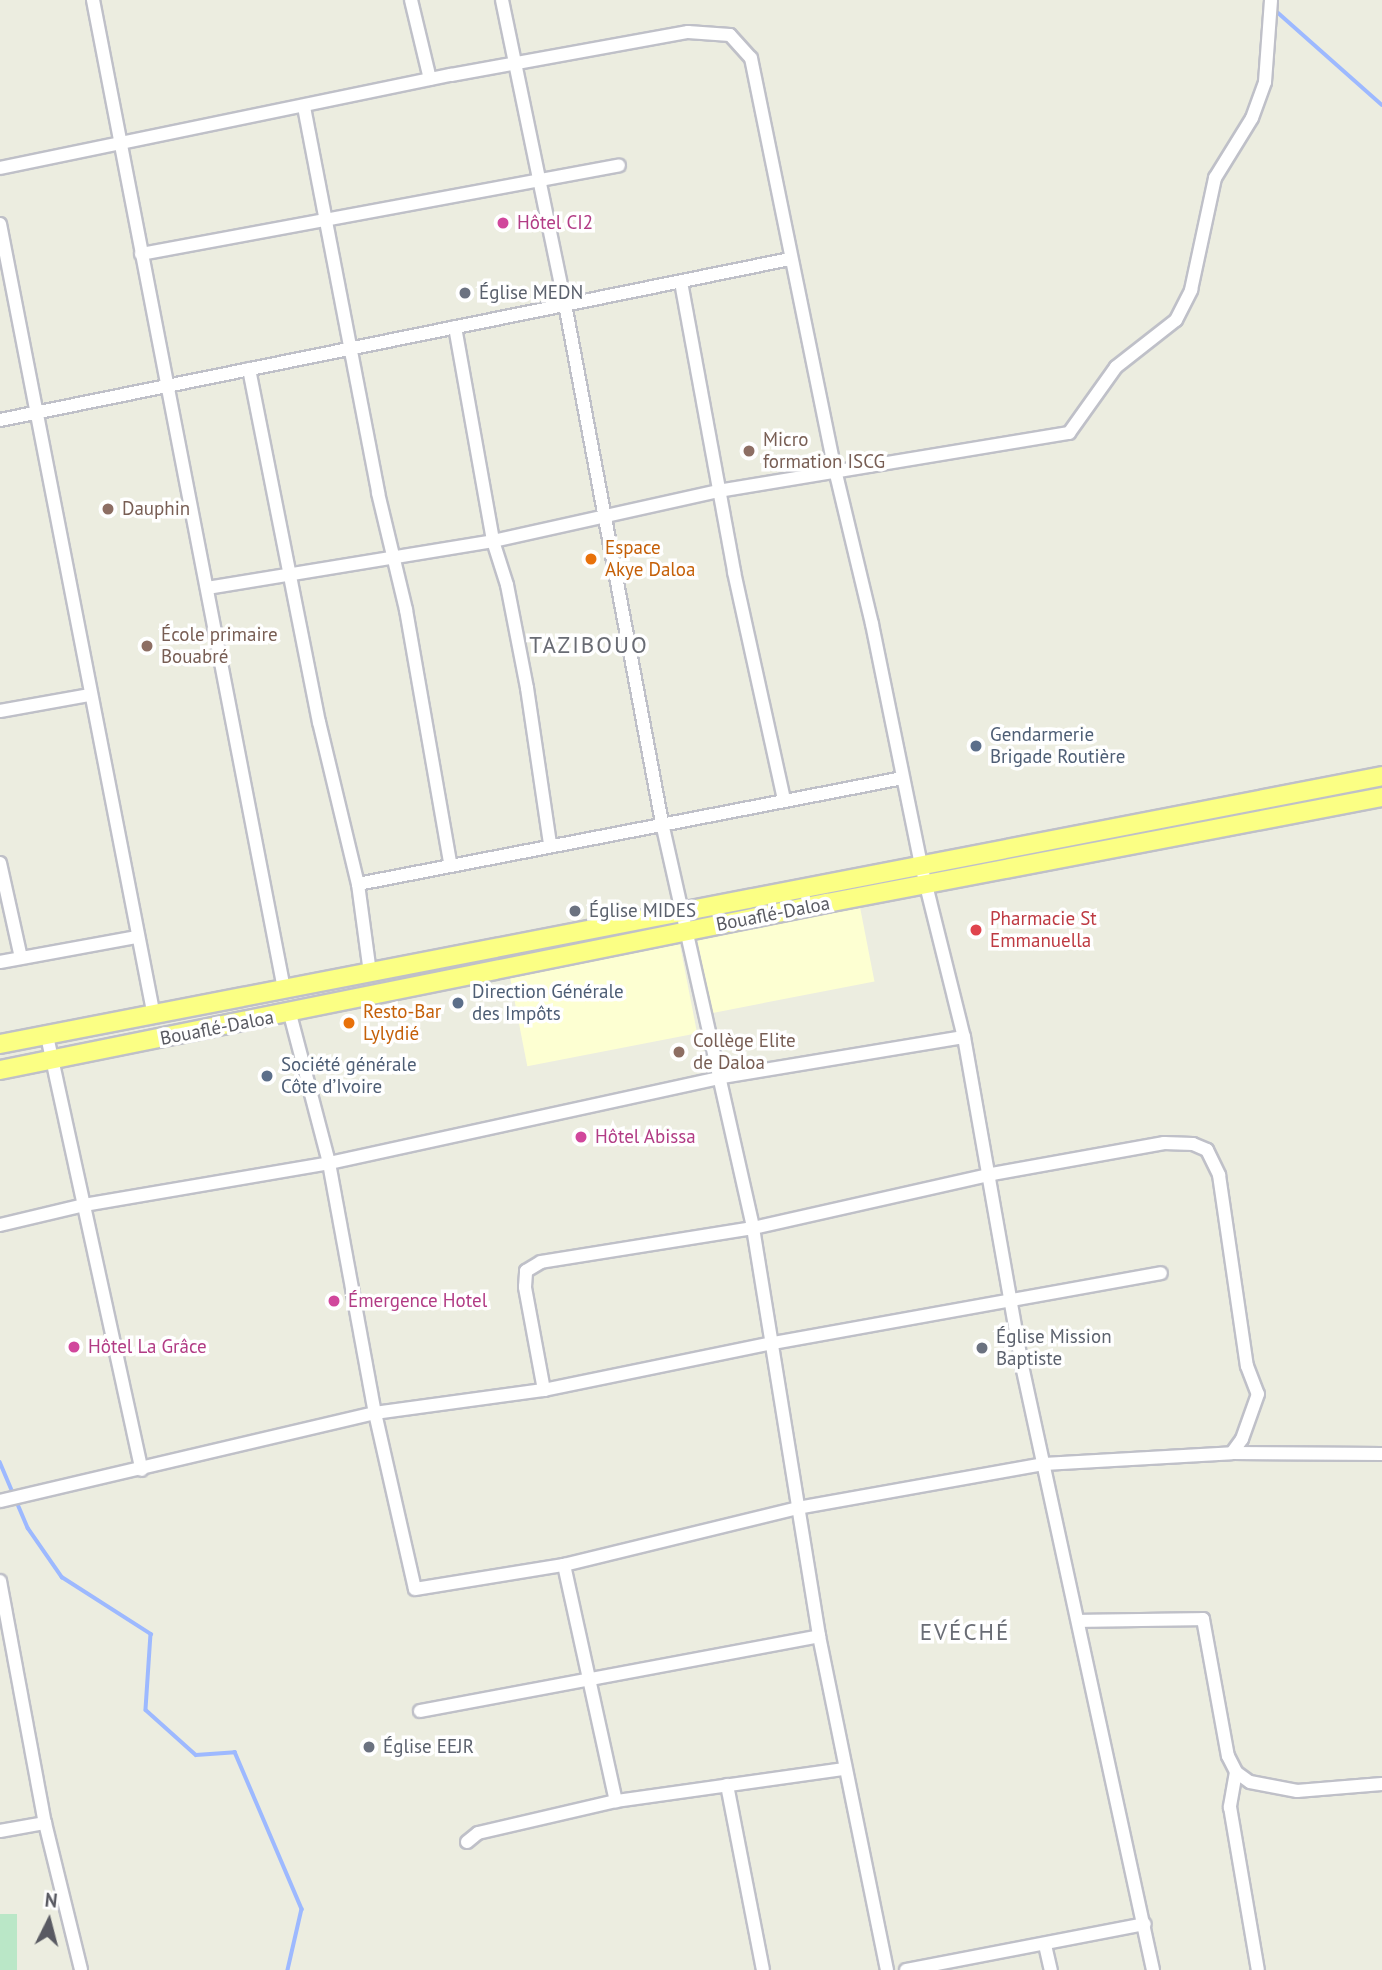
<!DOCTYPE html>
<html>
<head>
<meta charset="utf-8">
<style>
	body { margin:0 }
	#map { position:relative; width:1382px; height:1970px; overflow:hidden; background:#ecede0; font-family:"PT Sans",sans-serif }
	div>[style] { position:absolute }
	.commercial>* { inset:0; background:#fdffd2; transform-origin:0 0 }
	.green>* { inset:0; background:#bae7c7; transform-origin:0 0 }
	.stream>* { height:3.5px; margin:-1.75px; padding:0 1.75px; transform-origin:1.75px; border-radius:1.75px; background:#9db9ff }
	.roads { filter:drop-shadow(2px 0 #bfc0c8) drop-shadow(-2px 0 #bfc0c8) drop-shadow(0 2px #bfc0c8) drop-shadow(0 -2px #bfc0c8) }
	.minor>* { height:12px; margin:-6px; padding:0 6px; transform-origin:6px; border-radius:6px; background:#fff }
	.highway>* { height:18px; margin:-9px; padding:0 9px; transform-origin:9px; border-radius:9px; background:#fbff84 }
	.dots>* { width:19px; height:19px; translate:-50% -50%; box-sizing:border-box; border:4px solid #fff; border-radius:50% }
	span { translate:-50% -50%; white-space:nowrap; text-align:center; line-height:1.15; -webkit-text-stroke:7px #fff; paint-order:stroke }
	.hotel-label { font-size:19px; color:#b23c85 }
	.left { translate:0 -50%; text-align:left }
	.worship-label { font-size:19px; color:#5b616d }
	.education-label { font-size:19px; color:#785e54 }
	.food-label { font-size:19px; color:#c56008 }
	.service-label { font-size:19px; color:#4e5e75 }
	.street-label { font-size:19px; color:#595a62 }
	.health-label { font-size:19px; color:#be3a42 }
	.quarter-label { font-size:23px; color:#696c74; letter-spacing:2px }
	.north { position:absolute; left:14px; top:1886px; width:70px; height:70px; -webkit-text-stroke:5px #fff; paint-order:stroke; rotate:6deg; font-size:19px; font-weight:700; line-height:28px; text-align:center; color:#595a62 }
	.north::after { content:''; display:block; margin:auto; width:24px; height:32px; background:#595a62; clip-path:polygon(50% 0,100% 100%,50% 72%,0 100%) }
</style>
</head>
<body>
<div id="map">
	<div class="commercial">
		<i style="left:859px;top:902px;width:81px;height:166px;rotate:79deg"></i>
		<i style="left:679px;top:940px;width:95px;height:173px;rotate:79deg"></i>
	</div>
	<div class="green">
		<i style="left:0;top:1914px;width:17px;height:56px"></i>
	</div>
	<div class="stream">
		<i style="left:1274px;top:9px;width:144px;rotate:41.6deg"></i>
		<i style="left:0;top:1462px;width:72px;rotate:67deg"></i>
		<i style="left:28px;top:1528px;width:60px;rotate:55.2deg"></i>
		<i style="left:62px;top:1577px;width:106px;rotate:32.6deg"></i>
		<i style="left:151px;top:1634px;width:76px;rotate:93.8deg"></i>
		<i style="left:146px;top:1710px;width:67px;rotate:42deg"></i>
		<i style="left:196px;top:1755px;width:39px;rotate:-4deg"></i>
		<i style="left:235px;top:1752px;width:171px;rotate:66.9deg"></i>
		<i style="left:302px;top:1909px;width:63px;rotate:102.9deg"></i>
	</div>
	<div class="roads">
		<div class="minor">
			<i style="left:93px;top:0;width:1007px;rotate:79.07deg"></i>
			<i style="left:411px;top:0;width:81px;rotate:76.5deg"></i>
			<i style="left:502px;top:0;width:310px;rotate:78.3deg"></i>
			<i style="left:565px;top:304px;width:528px;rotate:79.41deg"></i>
			<i style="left:662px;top:823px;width:415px;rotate:77.3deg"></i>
			<i style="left:753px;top:1228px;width:413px;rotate:80.8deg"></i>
			<i style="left:819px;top:1636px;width:341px;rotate:78.5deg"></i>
			<i style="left:304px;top:107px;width:393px;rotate:79.1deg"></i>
			<i style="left:378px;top:493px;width:120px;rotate:76.5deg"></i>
			<i style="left:406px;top:610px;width:257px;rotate:80.1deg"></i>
			<i style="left:0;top:168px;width:460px;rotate:-11.7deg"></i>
			<i style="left:451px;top:75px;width:241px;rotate:-10.3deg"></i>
			<i style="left:688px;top:32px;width:42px;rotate:4.1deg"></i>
			<i style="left:730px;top:35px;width:31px;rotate:48deg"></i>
			<i style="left:751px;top:58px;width:425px;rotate:78.5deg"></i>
			<i style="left:836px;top:474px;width:154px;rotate:76.5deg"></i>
			<i style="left:872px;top:624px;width:246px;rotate:78.5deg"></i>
			<i style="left:921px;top:865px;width:177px;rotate:76deg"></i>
			<i style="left:964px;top:1037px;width:329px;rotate:80deg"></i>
			<i style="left:1021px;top:1361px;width:623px;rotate:77.77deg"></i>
			<i style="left:0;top:224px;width:807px;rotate:79deg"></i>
			<i style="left:141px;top:254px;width:486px;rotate:-10.5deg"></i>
			<i style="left:681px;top:282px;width:295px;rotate:79.6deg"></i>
			<i style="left:734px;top:572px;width:233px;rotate:77.6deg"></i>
			<i style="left:455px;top:327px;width:217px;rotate:79.9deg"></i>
			<i style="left:493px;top:541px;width:46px;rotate:72.3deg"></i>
			<i style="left:507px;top:585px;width:105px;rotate:79deg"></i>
			<i style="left:527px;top:688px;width:158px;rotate:81.6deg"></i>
			<i style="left:249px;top:369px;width:360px;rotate:78.8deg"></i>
			<i style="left:319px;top:722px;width:167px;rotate:76.5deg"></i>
			<i style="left:358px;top:884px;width:90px;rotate:82.3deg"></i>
			<i style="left:0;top:420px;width:806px;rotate:-11.52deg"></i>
			<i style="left:207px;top:588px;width:290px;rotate:-9.3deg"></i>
			<i style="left:493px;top:541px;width:230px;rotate:-12.5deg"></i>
			<i style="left:718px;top:491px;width:356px;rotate:-9.4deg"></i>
			<i style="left:1069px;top:433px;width:81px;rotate:-54.5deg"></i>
			<i style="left:1116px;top:367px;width:76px;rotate:-38.1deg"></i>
			<i style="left:1176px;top:320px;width:34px;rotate:-63deg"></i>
			<i style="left:1191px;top:290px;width:115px;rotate:-77.9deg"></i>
			<i style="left:1215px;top:178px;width:70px;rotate:-58.3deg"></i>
			<i style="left:1252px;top:118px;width:38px;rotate:-70deg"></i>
			<i style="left:1265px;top:82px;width:82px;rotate:-85.8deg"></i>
			<i style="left:0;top:711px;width:90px;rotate:-10.2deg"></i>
			<i style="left:0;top:863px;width:97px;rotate:77.5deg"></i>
			<i style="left:358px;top:884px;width:555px;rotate:-11.01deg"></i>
			<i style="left:0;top:962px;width:138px;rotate:-10.4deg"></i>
			<i style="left:290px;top:1014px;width:154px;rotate:75.3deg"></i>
			<i style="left:329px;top:1163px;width:254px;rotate:79.6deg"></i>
			<i style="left:375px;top:1413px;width:180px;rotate:77.2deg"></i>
			<i style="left:415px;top:1589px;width:151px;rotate:-9.2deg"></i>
			<i style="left:564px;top:1565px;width:240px;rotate:-13.7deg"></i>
			<i style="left:797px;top:1508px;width:251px;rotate:-10.1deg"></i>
			<i style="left:1044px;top:1464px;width:188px;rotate:-3.3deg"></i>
			<i style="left:1232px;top:1453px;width:150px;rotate:0.4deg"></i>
			<i style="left:47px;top:1036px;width:444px;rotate:77.7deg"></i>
			<i style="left:0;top:1225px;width:86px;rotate:-13.4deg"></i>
			<i style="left:84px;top:1205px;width:249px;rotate:-9.7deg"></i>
			<i style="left:329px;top:1163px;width:402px;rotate:-12.3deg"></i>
			<i style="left:722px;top:1077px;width:245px;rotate:-9.4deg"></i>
			<i style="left:544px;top:1390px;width:105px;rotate:-100.5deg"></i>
			<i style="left:525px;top:1287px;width:16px;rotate:-86deg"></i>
			<i style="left:526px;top:1271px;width:17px;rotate:-31deg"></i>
			<i style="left:541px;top:1262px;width:215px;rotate:-9.1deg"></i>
			<i style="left:753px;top:1228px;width:245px;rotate:-12.7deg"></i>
			<i style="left:992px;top:1174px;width:175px;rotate:-10.2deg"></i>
			<i style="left:1164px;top:1143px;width:29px;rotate:2deg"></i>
			<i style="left:1193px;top:1144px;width:15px;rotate:23deg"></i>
			<i style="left:1207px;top:1150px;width:28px;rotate:64deg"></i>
			<i style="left:1219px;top:1175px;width:193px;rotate:81.7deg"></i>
			<i style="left:1247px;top:1366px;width:30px;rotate:69deg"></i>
			<i style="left:1258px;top:1394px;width:48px;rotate:109.6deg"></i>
			<i style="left:1242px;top:1439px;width:17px;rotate:126deg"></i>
			<i style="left:0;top:1501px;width:385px;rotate:-13.2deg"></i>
			<i style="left:375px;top:1413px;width:171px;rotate:-7.8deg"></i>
			<i style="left:544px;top:1390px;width:234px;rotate:-11.6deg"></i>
			<i style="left:773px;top:1343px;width:394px;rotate:-10.2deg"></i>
			<i style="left:564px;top:1565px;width:242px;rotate:77.6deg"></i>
			<i style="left:0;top:1581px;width:246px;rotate:79.5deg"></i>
			<i style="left:45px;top:1823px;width:151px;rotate:76.2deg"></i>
			<i style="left:1079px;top:1621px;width:124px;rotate:-0.9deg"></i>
			<i style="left:1203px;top:1619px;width:139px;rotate:79.7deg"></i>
			<i style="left:1228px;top:1756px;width:18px;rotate:63deg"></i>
			<i style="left:1236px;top:1772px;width:17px;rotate:36deg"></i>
			<i style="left:1250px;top:1782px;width:48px;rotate:10.8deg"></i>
			<i style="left:1297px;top:1791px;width:85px;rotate:-4.7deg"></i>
			<i style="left:420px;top:1711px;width:406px;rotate:-10.6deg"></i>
			<i style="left:1236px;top:1772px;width:36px;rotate:100deg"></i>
			<i style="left:1230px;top:1807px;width:165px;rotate:80.3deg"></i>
			<i style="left:727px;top:1785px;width:188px;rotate:79deg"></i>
			<i style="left:0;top:1831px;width:46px;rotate:-10.1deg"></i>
			<i style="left:467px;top:1842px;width:14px;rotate:-39deg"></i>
			<i style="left:478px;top:1833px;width:142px;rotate:-13.1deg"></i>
			<i style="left:616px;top:1801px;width:230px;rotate:-8deg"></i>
			<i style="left:1045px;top:1945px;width:26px;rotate:77deg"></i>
			<i style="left:906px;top:1970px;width:243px;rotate:-10.9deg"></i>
		</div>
		<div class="highway">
			<i style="left:0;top:1044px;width:1408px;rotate:-10.97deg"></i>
			<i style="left:0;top:1070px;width:844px;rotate:-11.42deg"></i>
			<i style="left:827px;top:903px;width:565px;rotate:-10.81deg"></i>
		</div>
	</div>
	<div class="dots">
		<i style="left:503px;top:223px;background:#d1479c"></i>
		<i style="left:465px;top:293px;background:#6b7280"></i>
		<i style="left:749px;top:451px;background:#8d6e63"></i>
		<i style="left:108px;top:509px;background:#8d6e63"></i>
		<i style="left:591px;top:559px;background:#e8710a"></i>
		<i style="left:147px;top:646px;background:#8d6e63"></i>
		<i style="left:976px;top:746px;background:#5c6f8a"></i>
		<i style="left:575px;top:911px;background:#6b7280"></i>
		<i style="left:976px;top:930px;background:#e0444e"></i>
		<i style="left:458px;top:1003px;background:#5c6f8a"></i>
		<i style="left:349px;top:1023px;background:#e8710a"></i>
		<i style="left:679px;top:1052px;background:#8d6e63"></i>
		<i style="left:267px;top:1076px;background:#5c6f8a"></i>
		<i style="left:581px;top:1137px;background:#d1479c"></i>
		<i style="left:334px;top:1301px;background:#d1479c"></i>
		<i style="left:74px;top:1347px;background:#d1479c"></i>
		<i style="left:982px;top:1348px;background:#6b7280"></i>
		<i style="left:369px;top:1747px;background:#6b7280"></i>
	</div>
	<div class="hotel-label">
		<span class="left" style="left:517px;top:223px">Hôtel CI2</span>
		<span class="left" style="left:595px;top:1137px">Hôtel Abissa</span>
		<span class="left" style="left:348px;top:1301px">Émergence Hotel</span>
		<span class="left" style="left:88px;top:1347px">Hôtel La Grâce</span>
	</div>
	<div class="worship-label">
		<span class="left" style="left:479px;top:293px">Église MEDN</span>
		<span class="left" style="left:589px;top:911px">Église MIDES</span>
		<span class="left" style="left:996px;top:1348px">Église Mission<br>Baptiste</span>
		<span class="left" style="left:383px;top:1747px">Église EEJR</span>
	</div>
	<div class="education-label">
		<span class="left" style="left:763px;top:451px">Micro<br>formation ISCG</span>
		<span class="left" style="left:122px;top:509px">Dauphin</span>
		<span class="left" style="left:161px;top:646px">École primaire<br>Bouabré</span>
		<span class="left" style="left:693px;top:1052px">Collège Elite<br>de Daloa</span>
	</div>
	<div class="food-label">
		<span class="left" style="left:605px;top:559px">Espace<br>Akye Daloa</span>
		<span class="left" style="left:363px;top:1023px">Resto-Bar<br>Lylydié</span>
	</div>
	<div class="service-label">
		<span class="left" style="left:990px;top:746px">Gendarmerie<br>Brigade Routière</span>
		<span class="left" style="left:472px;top:1003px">Direction Générale<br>des Impôts</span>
		<span class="left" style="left:281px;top:1076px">Société générale<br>Côte d’Ivoire</span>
	</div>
	<div class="street-label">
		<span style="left:773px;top:914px;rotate:-11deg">Bouaflé-Daloa</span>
		<span style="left:217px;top:1028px;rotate:-11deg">Bouaflé-Daloa</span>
	</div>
	<div class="health-label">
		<span class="left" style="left:990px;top:930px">Pharmacie St<br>Emmanuella</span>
	</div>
	<div class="quarter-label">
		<span style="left:589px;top:645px">TAZIBOUO</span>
		<span style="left:965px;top:1632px">EVÉCHÉ</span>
	</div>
	<div class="north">N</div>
</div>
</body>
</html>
